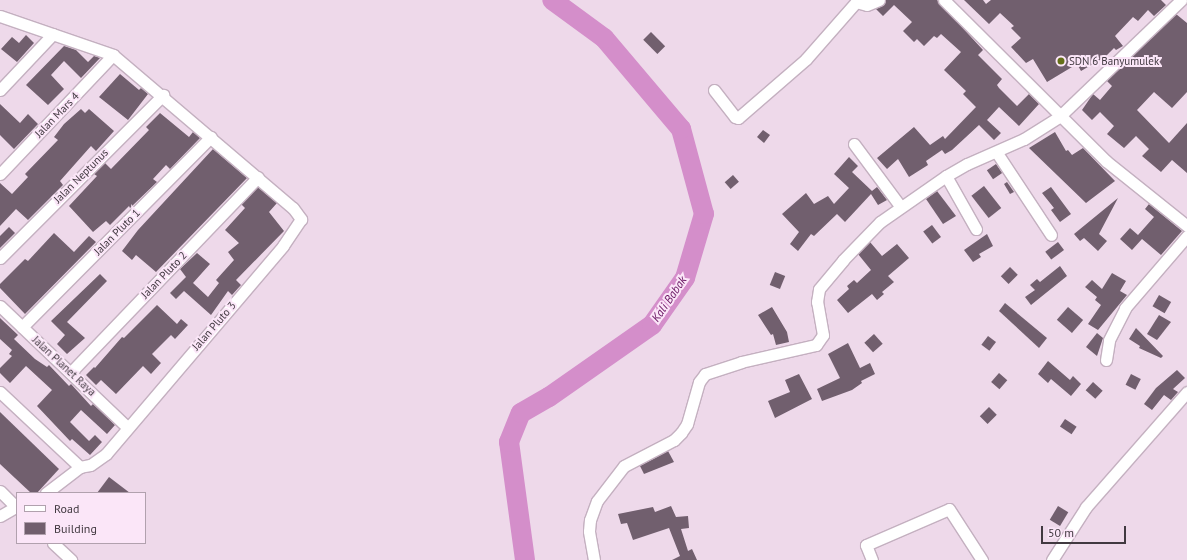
<!DOCTYPE html>
<html>
<head>
<meta charset="utf-8">
<style>
	body { margin:0 }
	#map { position:relative; width:1187px; height:560px; overflow:hidden; background:#eed9ea; font-family:"PT Sans",sans-serif }
	div>[style] { position:absolute }
	.river>* { height:20px; margin:-10px; padding:0 10px; transform-origin:10px; border-radius:10px; background:#d48eca }
	.building>* { inset:0; background:#715f6e; transform-origin:0 0 }
	.roads { filter:drop-shadow(1px 0 #c4b0c0) drop-shadow(-1px 0 #c4b0c0) drop-shadow(0 1px #c4b0c0) drop-shadow(0 -1px #c4b0c0) }
	.minor>* { height:11px; margin:-5.5px; padding:0 5.5px; transform-origin:5.5px; border-radius:5.5px; background:#fff }
	.dots>* { width:11px; height:11px; translate:-50% -50%; box-sizing:border-box; border:2px solid #fbe6f8; border-radius:50% }
	span { translate:-50% -50%; white-space:nowrap; text-align:center; line-height:1.15; -webkit-text-stroke:4px #fbe6f8; paint-order:stroke }
	.poi-label { font-size:11px; color:#413940 }
	.left { translate:0 -50%; text-align:left }
	.street-label { font-size:11px; color:#413940 }
	.water-label { font-size:12px; color:#671360; font-style:italic }
	.legend { position:absolute; left:16px; top:492px; width:130px; height:52px; box-sizing:border-box; background:#fbe6f8; border:1px solid #b1a1ae; margin:0; padding:5px 7px; list-style:none; font-size:12px; color:#413940 }
	.legend li { display:flex; align-items:center; gap:8px; height:20px }
	.legend b { width:20px; border:1px solid #b1a1ae }
	.scale { position:absolute; left:1041px; top:526px; width:85px; height:18px; box-sizing:border-box; border:2px solid #413940; border-top:0; padding-left:5px; font-size:12px; line-height:14px; white-space:nowrap; color:#413940; -webkit-text-stroke:3px #fbe6f8; paint-order:stroke }
</style>
</head>
<body>
<div id="map">
	<div class="river">
		<i style="left:525px;top:560px;width:119px;rotate:-97.7deg"></i>
		<i style="left:509px;top:442px;width:31px;rotate:-68deg"></i>
		<i style="left:521px;top:413px;width:32px;rotate:-30deg"></i>
		<i style="left:549px;top:397px;width:126px;rotate:-35deg"></i>
		<i style="left:652px;top:325px;width:57px;rotate:-54.9deg"></i>
		<i style="left:685px;top:278px;width:67px;rotate:-73.5deg"></i>
		<i style="left:704px;top:214px;width:88px;rotate:-105.1deg"></i>
		<i style="left:681px;top:129px;width:119px;rotate:-130.2deg"></i>
		<i style="left:604px;top:38px;width:64px;rotate:-143.8deg"></i>
	</div>
	<div class="building">
		<i style="clip-path:polygon(886px 0,937px 0,983px 50px,978px 55px,1002px 79px,997px 85px,999px 88px,1017px 106px,1029px 94px,1039px 104px,1019px 126px,999px 107px,987px 120px,1001px 133px,994px 140px,979px 125px,952px 150px,945px 154px,942px 150px,926px 161px,928px 165px,909px 177px,898px 159px,887px 169px,877px 158px,914px 127px,930px 145px,943px 136px,945px 139px,976px 107px,963px 94px,966px 91px,944px 70px,961px 52px,941px 34px,937px 38px,934px 36px,924px 46px,917px 39px,914px 42px,903px 31px,912px 22px,894px 5px,883px 16px,876px 9px,884px 5px)"></i>
		<i style="clip-path:polygon(964px 0,983px 0,986px 4px,991px 0,1161px 0,1166px 5px,1154px 16px,1148px 10px,1138px 21px,1133px 17px,1115px 36px,1123px 46px,1116px 50px,1114px 48px,1105px 57px,1081px 71px,1077px 64px,1047px 82px,1033px 59px,1026px 63px,1011px 47px,1021px 38px,1011px 28px,1014px 26px,1000px 13px,989px 24px)"></i>
		<i style="clip-path:polygon(1176px 14px,1187px 23px,1187px 92px,1172px 108px,1154px 92px,1137px 110px,1169px 143px,1187px 123px,1187px 173px,1172px 160px,1161px 172px,1142px 156px,1149px 149px,1136px 136px,1124px 148px,1107px 134px,1114px 126px,1100px 112px,1092px 120px,1082px 110px,1093px 94px,1100px 100px,1112px 86px,1107px 81px)"></i>
		<i style="left:651px;top:32px;width:20px;height:11px;rotate:45deg"></i>
		<i style="clip-path:polygon(26px 35px,34px 43px,17px 62px,1px 49px,12px 37px,19px 43px)"></i>
		<i style="clip-path:polygon(64px 46px,76px 50px,88px 62px,94px 56px,100px 58px,81px 78px,64px 61px,51px 75px,64px 89px,48px 105px,26px 85px)"></i>
		<i style="clip-path:polygon(120px 74px,139px 90px,141px 88px,148px 94px,128px 120px,99px 97px)"></i>
		<i style="clip-path:polygon(0 104px,20px 123px,28px 114px,38px 124px,14px 149px,0 135px)"></i>
		<i style="clip-path:polygon(81px 109px,85px 113px,89px 109px,114px 131px,96px 151px,91px 146px,60px 181px,63px 185px,28px 220px,16px 209px,0 226px,0 183px,12px 194px,28px 177px,25px 174px,58px 140px,54px 137px,64px 124px)"></i>
		<i style="clip-path:polygon(160px 113px,189px 137px,193px 132px,200px 138px,170px 169px,166px 165px,153px 179px,157px 182px,130px 208px,129px 206px,110px 225px,106px 221px,93px 232px,69px 206px,97px 176px,94px 174px,105px 163px,111px 169px,149px 130px,146px 127px)"></i>
		<i style="clip-path:polygon(763px 130px,770px 135px,764px 143px,757px 137px)"></i>
		<i style="clip-path:polygon(1055px 132px,1066px 151px,1068px 150px,1072px 155px,1083px 148px,1115px 181px,1086px 203px,1029px 148px)"></i>
		<i style="clip-path:polygon(213px 149px,247px 178px,156px 272px,136px 255px,132px 260px,122px 251px,138px 230px)"></i>
		<i style="clip-path:polygon(849px 157px,858px 166px,852px 172px,872px 191px,877px 187px,887px 200px,878px 205px,871px 194px,845px 222px,837px 214px,814px 236px,811px 234px,798px 251px,790px 244px,799px 232px,782px 214px,806px 193px,814px 204px,828px 196px,834px 204px,849px 188px,834px 174px)"></i>
		<i style="left:996px;top:164px;width:11px;height:11px;rotate:56deg"></i>
		<i style="left:733px;top:175px;width:9px;height:11px;rotate:49deg"></i>
		<i style="clip-path:polygon(1007px 182px,1014px 192px,1010px 194px,1004px 184px)"></i>
		<i style="left:984px;top:186px;width:28px;height:16px;rotate:52deg"></i>
		<i style="clip-path:polygon(258px 187px,277px 203px,269px 212px,284px 231px,236px 280px,241px 285px,232px 295px,228px 291px,211px 315px,184px 291px,176px 299px,170px 293px,186px 277px,180px 269px,197px 253px,210px 264px,193px 283px,208px 297px,219px 283px,216px 280px,234px 260px,228px 252px,239px 243px,225px 230px,245px 208px,241px 204px)"></i>
		<i style="clip-path:polygon(1051px 187px,1071px 214px,1060px 222px,1051px 210px,1054px 208px,1042px 193px)"></i>
		<i style="clip-path:polygon(937px 191px,956px 216px,943px 224px,926px 199px)"></i>
		<i style="clip-path:polygon(1118px 198px,1099px 234px,1107px 241px,1098px 251px,1084px 238px,1080px 241px,1074px 234px)"></i>
		<i style="clip-path:polygon(1149px 204px,1182px 231px,1161px 255px,1142px 239px,1132px 250px,1120px 239px,1130px 228px,1138px 235px,1154px 217px,1145px 209px)"></i>
		<i style="left:932px;top:225px;width:15px;height:11px;rotate:53deg"></i>
		<i style="clip-path:polygon(9px 227px,15px 233px,0 248px,0 236px)"></i>
		<i style="clip-path:polygon(54px 233px,74px 252px,89px 236px,96px 242px,25px 314px,0 288px,0 284px,25px 259px,28px 261px)"></i>
		<i style="clip-path:polygon(987px 234px,993px 246px,979px 254px,981px 257px,973px 262px,964px 250px)"></i>
		<i style="clip-path:polygon(870px 242px,882px 256px,897px 244px,909px 258px,888px 276px,894px 282px,882px 292px,884px 294px,877px 300px,872px 294px,848px 313px,837px 300px,849px 289px,847px 286px,854px 280px,857px 283px,871px 270px,858px 254px)"></i>
		<i style="left:1058px;top:242px;width:10px;height:16px;rotate:53deg"></i>
		<i style="clip-path:polygon(1060px 266px,1067px 276px,1031px 305px,1025px 297px,1035px 290px,1030px 285px,1037px 279px,1040px 282px)"></i>
		<i style="left:1010px;top:267px;width:11px;height:13px;rotate:45deg"></i>
		<i style="left:775px;top:272px;width:11px;height:14px;rotate:22deg"></i>
		<i style="clip-path:polygon(1112px 273px,1126px 281px,1120px 291px,1127px 295px,1098px 330px,1088px 324px,1101px 305px,1095px 300px,1097px 297px,1085px 287px,1092px 280px,1102px 289px)"></i>
		<i style="clip-path:polygon(100px 274px,107px 281px,67px 322px,85px 338px,67px 354px,57px 344px,65px 335px,51px 321px)"></i>
		<i style="left:1159px;top:295px;width:14px;height:13px;rotate:30deg"></i>
		<i style="clip-path:polygon(1005px 303px,1047px 338px,1039px 348px,999px 311px)"></i>
		<i style="clip-path:polygon(157px 305px,177px 324px,181px 319px,188px 325px,175px 339px,171px 335px,152px 354px,161px 363px,151px 374px,143px 366px,116px 394px,101px 380px,96px 385px,86px 375px,94px 367px,95px 368px,122px 337px,124px 338px)"></i>
		<i style="clip-path:polygon(772px 307px,787px 332px,789px 342px,776px 345px,773px 334px,771px 335px,758px 315px)"></i>
		<i style="left:1068px;top:307px;width:20px;height:17px;rotate:41deg"></i>
		<i style="clip-path:polygon(1159px 315px,1171px 322px,1157px 340px,1147px 334px)"></i>
		<i style="clip-path:polygon(0 318px,18px 335px,14px 339px,35px 359px,47px 367px,49px 365px,69px 386px,71px 384px,91px 406px,93px 404px,115px 425px,107px 434px,81px 410px,70px 422px,89px 441px,95px 435px,102px 442px,90px 455px,72px 439px,70px 441px,37px 406px,52px 390px,26px 366px,10px 383px,0 373px,0 368px,12px 356px,9px 354px,12px 350px,0 339px)"></i>
		<i style="clip-path:polygon(1136px 328px,1163px 356px,1161px 358px,1139px 348px,1140px 346px,1129px 339px)"></i>
		<i style="clip-path:polygon(1097px 333px,1103px 338px,1097px 356px,1086px 347px)"></i>
		<i style="left:874px;top:334px;width:13px;height:13px;rotate:48deg"></i>
		<i style="left:988px;top:336px;width:10px;height:11px;rotate:37deg"></i>
		<i style="clip-path:polygon(848px 343px,860px 368px,870px 363px,875px 374px,861px 381px,862px 383px,852px 390px,822px 401px,817px 389px,840px 378px,828px 354px)"></i>
		<i style="clip-path:polygon(1048px 361px,1070px 380px,1073px 376px,1081px 384px,1071px 396px,1051px 379px,1048px 383px,1038px 374px)"></i>
		<i style="clip-path:polygon(1177px 370px,1185px 378px,1173px 389px,1178px 392px,1171px 400px,1164px 395px,1152px 410px,1144px 404px,1156px 388px)"></i>
		<i style="left:999px;top:373px;width:11px;height:12px;rotate:41deg"></i>
		<i style="clip-path:polygon(799px 374px,812px 399px,775px 418px,768px 401px,790px 392px,785px 380px)"></i>
		<i style="left:1131px;top:374px;width:11px;height:12px;rotate:27deg"></i>
		<i style="left:1093px;top:382px;width:13px;height:11px;rotate:42deg"></i>
		<i style="left:989px;top:407px;width:11px;height:13px;rotate:45deg"></i>
		<i style="clip-path:polygon(0 412px,59px 469px,37px 493px,31px 493px,0 464px)"></i>
		<i style="left:1065px;top:419px;width:14px;height:9px;rotate:34deg"></i>
		<i style="clip-path:polygon(668px 451px,674px 462px,644px 474px,640px 466px)"></i>
		<i style="clip-path:polygon(109px 477px,130px 493px,97px 493px)"></i>
		<i style="clip-path:polygon(671px 506px,676px 517px,688px 516px,689px 528px,681px 529px,688px 551px,692px 549px,697px 560px,672px 560px,680px 556px,669px 528px,633px 540px,627px 523px,621px 524px,618px 514px,653px 507px,655px 512px)"></i>
		<i style="left:1058px;top:506px;width:12px;height:16px;rotate:31deg"></i>
	</div>
	<div class="roads">
		<div class="minor">
			<i style="left:944px;top:0;width:228px;rotate:44.8deg"></i>
			<i style="left:1106px;top:161px;width:104px;rotate:38.7deg"></i>
			<i style="left:0;top:16px;width:120px;rotate:19deg"></i>
			<i style="left:113px;top:55px;width:236px;rotate:40.4deg"></i>
			<i style="left:293px;top:208px;width:14px;rotate:54deg"></i>
			<i style="left:301px;top:219px;width:32px;rotate:124deg"></i>
			<i style="left:283px;top:246px;width:273px;rotate:130.4deg"></i>
			<i style="left:106px;top:454px;width:19px;rotate:145deg"></i>
			<i style="left:90px;top:465px;width:10px;rotate:169deg"></i>
			<i style="left:80px;top:467px;width:43px;rotate:142.6deg"></i>
			<i style="left:0;top:90px;width:77px;rotate:-46.6deg"></i>
			<i style="left:714px;top:90px;width:34px;rotate:52deg"></i>
			<i style="left:735px;top:117px;width:3px;rotate:18deg"></i>
			<i style="left:738px;top:118px;width:90px;rotate:-40.9deg"></i>
			<i style="left:806px;top:59px;width:76px;rotate:-48.7deg"></i>
			<i style="left:856px;top:2px;width:11px;rotate:15deg"></i>
			<i style="left:867px;top:5px;width:13px;rotate:-23deg"></i>
			<i style="left:854px;top:144px;width:77px;rotate:53.4deg"></i>
			<i style="left:997px;top:153px;width:98px;rotate:56.6deg"></i>
			<i style="left:0;top:174px;width:164px;rotate:-46.5deg"></i>
			<i style="left:946px;top:176px;width:61px;rotate:60.5deg"></i>
			<i style="left:0;top:258px;width:231px;rotate:-45deg"></i>
			<i style="left:0;top:306px;width:175px;rotate:43.6deg"></i>
			<i style="left:22px;top:327px;width:268px;rotate:-45.2deg"></i>
			<i style="left:1106px;top:360px;width:20px;rotate:-81deg"></i>
			<i style="left:1109px;top:340px;width:36px;rotate:-63deg"></i>
			<i style="left:1125px;top:308px;width:95px;rotate:-49.3deg"></i>
			<i style="left:71px;top:372px;width:270px;rotate:-46.2deg"></i>
			<i style="left:0;top:392px;width:110px;rotate:43.2deg"></i>
			<i style="left:0;top:491px;width:24px;rotate:45deg"></i>
			<i style="left:0;top:516px;width:20px;rotate:-30deg"></i>
			<i style="left:53px;top:543px;width:25px;rotate:43deg"></i>
			<i style="left:594px;top:560px;width:29px;rotate:-100deg"></i>
			<i style="left:589px;top:531px;width:11px;rotate:-85deg"></i>
			<i style="left:590px;top:520px;width:20px;rotate:-70deg"></i>
			<i style="left:597px;top:501px;width:44px;rotate:-52.4deg"></i>
			<i style="left:624px;top:466px;width:56px;rotate:-27.5deg"></i>
			<i style="left:674px;top:440px;width:10px;rotate:-45deg"></i>
			<i style="left:681px;top:433px;width:11px;rotate:-56deg"></i>
			<i style="left:687px;top:424px;width:44px;rotate:-74.1deg"></i>
			<i style="left:699px;top:382px;width:10px;rotate:-53deg"></i>
			<i style="left:705px;top:374px;width:38px;rotate:-18deg"></i>
			<i style="left:741px;top:362px;width:77px;rotate:-12.8deg"></i>
			<i style="left:816px;top:345px;width:12px;rotate:-55deg"></i>
			<i style="left:823px;top:335px;width:34px;rotate:-100deg"></i>
			<i style="left:817px;top:302px;width:13px;rotate:-81deg"></i>
			<i style="left:819px;top:289px;width:38px;rotate:-50deg"></i>
			<i style="left:843px;top:260px;width:53px;rotate:-45.8deg"></i>
			<i style="left:880px;top:222px;width:80px;rotate:-34.9deg"></i>
			<i style="left:946px;top:176px;width:24px;rotate:-30deg"></i>
			<i style="left:967px;top:164px;width:62px;rotate:-23.7deg"></i>
			<i style="left:1024px;top:139px;width:41px;rotate:-32.2deg"></i>
			<i style="left:1059px;top:117px;width:169px;rotate:-43.8deg"></i>
			<i style="left:872px;top:560px;width:16px;rotate:-112deg"></i>
			<i style="left:866px;top:545px;width:90px;rotate:-23.4deg"></i>
			<i style="left:949px;top:509px;width:61px;rotate:57.1deg"></i>
			<i style="left:1052px;top:560px;width:63px;rotate:-57.3deg"></i>
			<i style="left:1086px;top:507px;width:153px;rotate:-48.7deg"></i>
		</div>
	</div>
	<div class="dots">
		<i style="left:1061px;top:61px;background:#646f18"></i>
	</div>
	<div class="poi-label">
		<span class="left" style="left:1069px;top:61px">SDN 6 Banyumulek</span>
	</div>
	<div class="street-label">
		<span style="left:57px;top:115px;rotate:-46deg">Jalan Mars 4</span>
		<span style="left:81px;top:176px;rotate:-45deg">Jalan Neptunus</span>
		<span style="left:117px;top:232px;rotate:-45deg">Jalan Pluto 1</span>
		<span style="left:164px;top:275px;rotate:-46deg">Jalan Pluto 2</span>
		<span style="left:214px;top:326px;rotate:-49deg">Jalan Pluto 3</span>
		<span style="left:64px;top:366px;rotate:43deg">Jalan Planet Raya</span>
	</div>
	<div class="water-label">
		<span style="left:669px;top:299px;rotate:-56deg">Kali Babak</span>
	</div>
	<ul class="legend">
	<li><b style="height:5px;background:#fff"></b>Road</li>
	<li><b style="height:11px;background:#715f6e"></b>Building</li>
	</ul>
	<div class="scale">50 m</div>
</div>
</body>
</html>
